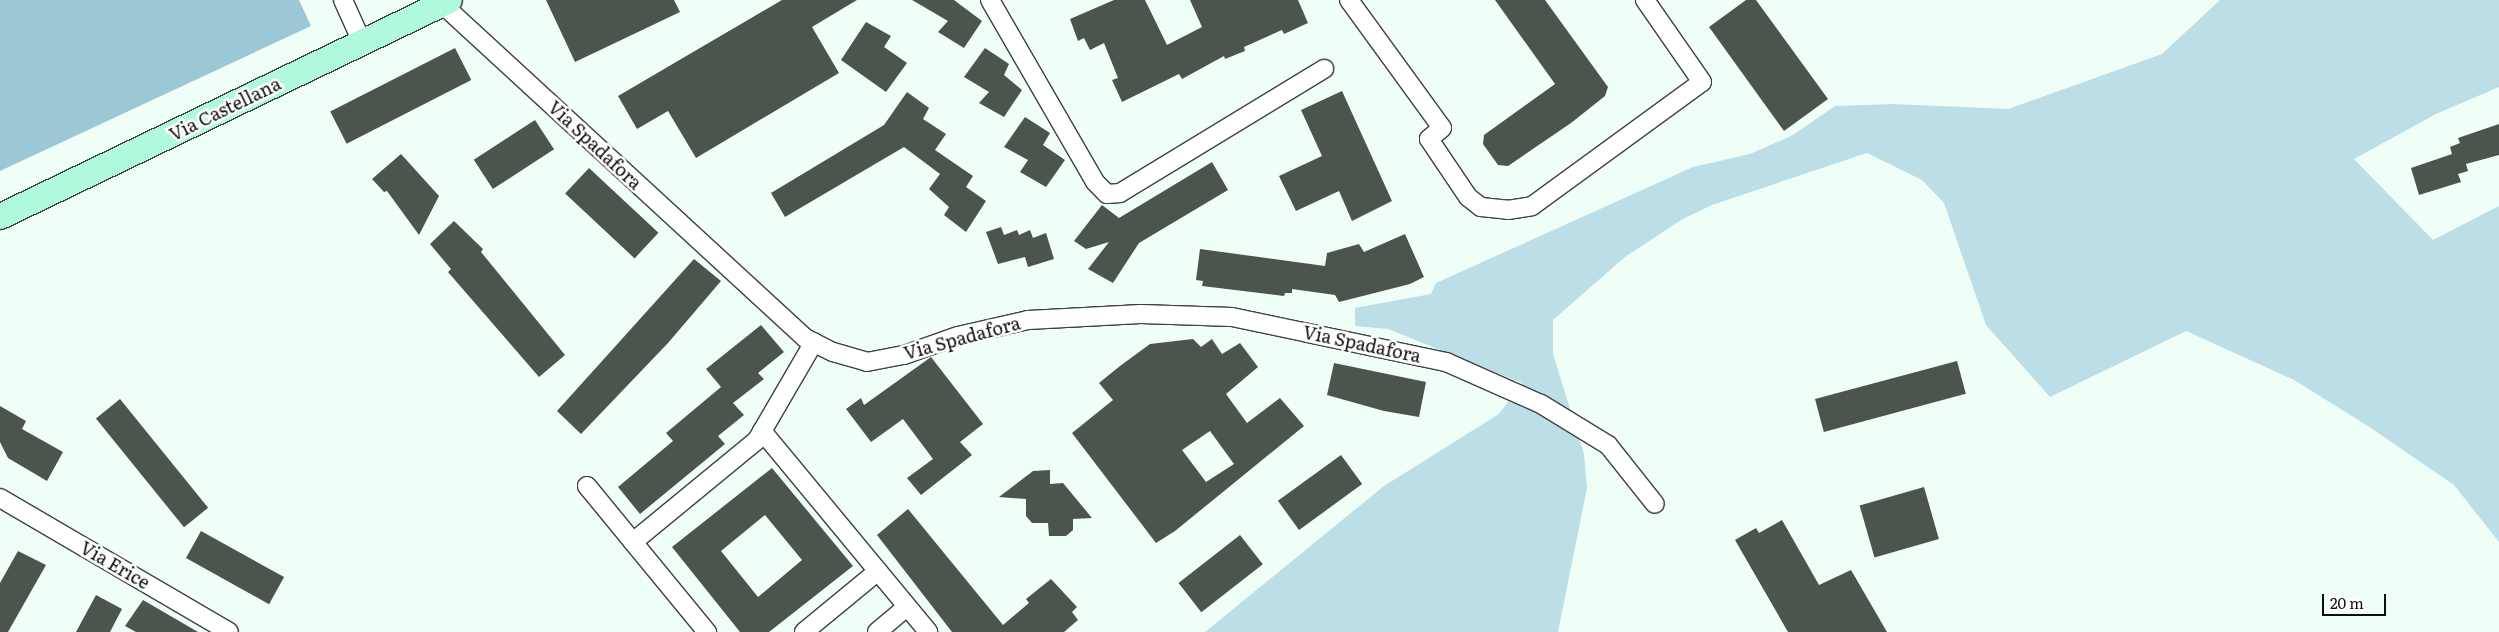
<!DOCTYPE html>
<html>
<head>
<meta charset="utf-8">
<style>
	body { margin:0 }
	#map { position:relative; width:2499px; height:632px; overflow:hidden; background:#effef7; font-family:Literata,serif }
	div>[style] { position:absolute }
	.green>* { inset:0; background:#bcdee6 }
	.forest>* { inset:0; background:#9cc7d5 }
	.building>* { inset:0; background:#4b554c; transform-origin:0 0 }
	.roads { filter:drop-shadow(1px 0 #414141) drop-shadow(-1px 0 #414141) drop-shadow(0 1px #414141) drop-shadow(0 -1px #414141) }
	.minor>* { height:18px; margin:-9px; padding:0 9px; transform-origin:9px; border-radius:9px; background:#fff }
	.secondary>* { height:25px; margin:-12.5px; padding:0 12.5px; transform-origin:12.5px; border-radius:12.5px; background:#b0f9db }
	span { translate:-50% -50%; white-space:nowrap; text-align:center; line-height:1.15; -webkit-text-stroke:5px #fff; paint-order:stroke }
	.street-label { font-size:18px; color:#0e0e0e }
	.scale { position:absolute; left:2322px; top:594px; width:64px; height:22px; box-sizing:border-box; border:2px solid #0e0e0e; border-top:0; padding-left:6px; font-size:15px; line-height:18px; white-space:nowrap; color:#0e0e0e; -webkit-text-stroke:4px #fff; paint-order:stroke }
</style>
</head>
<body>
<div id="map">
	<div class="green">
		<i style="clip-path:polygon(2220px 0,2499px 0,2499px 87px,2436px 114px,2354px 159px,2433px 240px,2499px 206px,2499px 542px,2454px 485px,2368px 426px,2294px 380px,2186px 331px,2050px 397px,1986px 325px,1944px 203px,1922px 180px,1867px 153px,1712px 205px,1681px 220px,1625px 257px,1553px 320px,1553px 354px,1584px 454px,1587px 488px,1558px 632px,1205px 632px,1384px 486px,1499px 414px,1522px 383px,1388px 329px,1355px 326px,1355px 308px,1431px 294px,1436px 283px,1693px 167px,1750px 154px,1793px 135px,1835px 106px,1893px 104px,2008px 109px,2162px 54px)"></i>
	</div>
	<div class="forest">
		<i style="clip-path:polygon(0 0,299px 0,311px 26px,0 171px)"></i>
	</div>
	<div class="building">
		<i style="clip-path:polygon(546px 0,674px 0,680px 12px,575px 62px)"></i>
		<i style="clip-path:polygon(782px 0,857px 0,812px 27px,839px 73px,696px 158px,668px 111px,637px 129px,618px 96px)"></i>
		<i style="clip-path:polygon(912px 0,954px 0,982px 21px,964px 48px,938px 32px,948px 21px)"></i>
		<i style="clip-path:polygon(1114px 0,1145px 0,1167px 45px,1202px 27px,1190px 0,1298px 0,1308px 23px,1284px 34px,1282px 30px,1244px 47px,1245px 51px,1225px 59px,1224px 56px,1182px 79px,1179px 74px,1122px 102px,1112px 80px,1118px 78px,1104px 43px,1090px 50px,1084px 38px,1078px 41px,1070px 19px)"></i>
		<i style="clip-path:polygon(1495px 0,1545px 0,1608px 87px,1605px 96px,1571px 123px,1508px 166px,1498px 165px,1483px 144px,1484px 135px,1555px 84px)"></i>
		<i style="clip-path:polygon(1746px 0,1756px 0,1828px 99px,1784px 131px,1709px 27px)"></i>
		<i style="clip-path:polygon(866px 22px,891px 36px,884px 47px,907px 63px,886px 92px,841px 60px)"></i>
		<i style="left:455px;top:48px;width:36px;height:140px;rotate:63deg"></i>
		<i style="clip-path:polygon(985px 48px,1009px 64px,1004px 75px,1022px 90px,1004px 117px,979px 103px,989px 92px,964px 77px)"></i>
		<i style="clip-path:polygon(1342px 91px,1392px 201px,1352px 221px,1339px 191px,1296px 211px,1279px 176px,1322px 156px,1301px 110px)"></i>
		<i style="clip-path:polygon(907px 92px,929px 108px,923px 119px,946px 134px,935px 150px,973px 176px,966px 187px,986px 201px,966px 232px,944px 215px,949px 207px,929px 189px,940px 174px,904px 147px,785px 217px,771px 193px,884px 125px)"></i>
		<i style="clip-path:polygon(1025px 117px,1050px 133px,1043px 145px,1065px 160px,1046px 187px,1020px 172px,1028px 160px,1004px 147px)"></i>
		<i style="left:535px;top:120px;width:35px;height:73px;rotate:57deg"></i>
		<i style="clip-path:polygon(2499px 124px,2499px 155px,2466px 164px,2468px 171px,2458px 174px,2461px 182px,2419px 195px,2411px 168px,2452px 154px,2450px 147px,2460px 143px,2458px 138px)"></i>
		<i style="clip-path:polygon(401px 154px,439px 196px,419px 235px,387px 191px,384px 192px,372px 179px)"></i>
		<i style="clip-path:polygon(1212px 162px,1228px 190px,1139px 243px,1113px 283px,1088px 269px,1109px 242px,1086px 249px,1074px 241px,1102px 205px,1119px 218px)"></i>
		<i style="left:589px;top:168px;width:95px;height:35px;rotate:43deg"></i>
		<i style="clip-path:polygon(454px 221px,483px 249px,481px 252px,565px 355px,539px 377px,448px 272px,451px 269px,430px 244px)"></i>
		<i style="clip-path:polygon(1001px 227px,1004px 235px,1017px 230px,1019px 235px,1030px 230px,1033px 238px,1046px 233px,1054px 259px,1028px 267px,1025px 257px,998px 264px,986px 232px)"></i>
		<i style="clip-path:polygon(1405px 234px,1424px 277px,1410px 284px,1339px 302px,1335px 295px,1292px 289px,1292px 293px,1285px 293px,1284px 296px,1202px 286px,1203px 281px,1196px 280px,1200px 249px,1325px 266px,1327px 253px,1359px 244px,1364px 252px)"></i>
		<i style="clip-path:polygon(694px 259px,721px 281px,668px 343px,581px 434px,557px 411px)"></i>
		<i style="clip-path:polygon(761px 325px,784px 352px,758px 373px,764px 379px,733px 403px,744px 415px,718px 436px,725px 444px,640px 514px,618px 487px,673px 441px,666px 433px,721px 387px,706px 369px)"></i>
		<i style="clip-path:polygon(evenodd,1193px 339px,1201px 347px,1212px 339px,1222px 354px,1240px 343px,1258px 367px,1226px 394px,1247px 423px,1280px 398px,1304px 426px,1175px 531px,1156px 543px,1072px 433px,1113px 400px,1099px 383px,1120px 366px,1150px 344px,1193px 339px,1210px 431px,1234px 464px,1206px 482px,1182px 450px,1210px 431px)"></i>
		<i style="clip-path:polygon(931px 357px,983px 424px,960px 442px,972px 455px,921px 495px,907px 478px,933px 459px,903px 419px,871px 442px,846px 409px,861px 398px,864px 405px)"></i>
		<i style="left:1957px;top:361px;width:34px;height:147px;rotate:75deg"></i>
		<i style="clip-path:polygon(1334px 363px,1426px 382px,1419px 417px,1384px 411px,1327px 395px)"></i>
		<i style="left:120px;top:399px;width:140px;height:31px;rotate:51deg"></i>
		<i style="clip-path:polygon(0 406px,26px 421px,22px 429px,63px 452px,47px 481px,8px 458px,0 442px)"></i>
		<i style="left:1341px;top:455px;width:36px;height:78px;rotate:54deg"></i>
		<i style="clip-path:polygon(evenodd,772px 468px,853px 566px,769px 632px,740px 632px,672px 547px,772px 468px,765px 515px,802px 560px,758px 597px,721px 551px,765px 515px)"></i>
		<i style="clip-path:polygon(1050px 470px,1050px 484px,1063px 483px,1092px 518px,1073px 519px,1073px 530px,1066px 536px,1049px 536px,1048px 523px,1032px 523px,1026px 516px,1026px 499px,999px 497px,1033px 471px)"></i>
		<i style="left:1924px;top:487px;width:54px;height:67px;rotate:74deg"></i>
		<i style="clip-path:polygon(908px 509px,1003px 625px,1029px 603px,1026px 599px,1051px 579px,1077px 607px,1072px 612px,1078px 620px,1064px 632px,952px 632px,877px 535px)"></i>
		<i style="clip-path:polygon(1782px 520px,1819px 585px,1851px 570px,1887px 632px,1788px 632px,1735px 540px,1756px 528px,1759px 533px)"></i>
		<i style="left:201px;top:531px;width:95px;height:31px;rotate:29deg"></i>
		<i style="left:1240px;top:535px;width:37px;height:78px;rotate:52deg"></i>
		<i style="clip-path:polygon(18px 551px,46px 565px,8px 632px,0 632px,0 583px)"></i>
		<i style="clip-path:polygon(96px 595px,122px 609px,110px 632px,76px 632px)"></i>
		<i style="clip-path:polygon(143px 600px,198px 632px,136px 632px,125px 626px)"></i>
	</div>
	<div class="roads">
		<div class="minor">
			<i style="left:343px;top:0;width:46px;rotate:65.7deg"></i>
			<i style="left:990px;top:0;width:210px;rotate:60deg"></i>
			<i style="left:1095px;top:182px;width:17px;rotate:45deg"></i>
			<i style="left:1107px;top:194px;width:13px;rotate:-4deg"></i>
			<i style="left:1120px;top:193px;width:239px;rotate:-31.3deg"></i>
			<i style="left:1349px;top:0;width:158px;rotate:54deg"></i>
			<i style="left:1442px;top:128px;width:17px;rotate:140deg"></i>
			<i style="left:1429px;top:139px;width:70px;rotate:56.1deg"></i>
			<i style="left:1468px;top:197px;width:16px;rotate:38deg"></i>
			<i style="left:1481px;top:207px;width:27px;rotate:6deg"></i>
			<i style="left:1508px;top:210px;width:24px;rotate:-9deg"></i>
			<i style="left:1532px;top:206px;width:210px;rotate:-36.1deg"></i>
			<i style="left:1702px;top:82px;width:100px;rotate:-124.8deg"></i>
			<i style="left:442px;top:4px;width:493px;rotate:42.6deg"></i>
			<i style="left:805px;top:338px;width:31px;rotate:27deg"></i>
			<i style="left:833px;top:352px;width:35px;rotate:16deg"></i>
			<i style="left:867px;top:362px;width:38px;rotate:-11deg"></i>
			<i style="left:904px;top:355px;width:57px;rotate:-19.4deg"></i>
			<i style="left:958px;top:336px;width:72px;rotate:-12.9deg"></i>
			<i style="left:1028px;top:320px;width:113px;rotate:-3deg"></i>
			<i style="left:1141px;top:314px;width:91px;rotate:1.9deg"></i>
			<i style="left:1232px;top:317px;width:219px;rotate:11.9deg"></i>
			<i style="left:1446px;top:362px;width:104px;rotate:23.9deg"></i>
			<i style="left:1541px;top:404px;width:79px;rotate:31.5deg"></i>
			<i style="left:1608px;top:445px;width:75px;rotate:51.5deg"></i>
			<i style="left:762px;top:431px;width:261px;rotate:50.4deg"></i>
			<i style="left:587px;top:486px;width:72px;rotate:50.6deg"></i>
			<i style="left:633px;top:542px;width:161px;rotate:-39.4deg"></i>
			<i style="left:757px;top:440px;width:113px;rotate:-59.8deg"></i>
			<i style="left:0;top:498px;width:265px;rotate:30.3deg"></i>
			<i style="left:633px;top:542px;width:117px;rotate:50.6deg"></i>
			<i style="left:804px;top:632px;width:96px;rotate:-39.5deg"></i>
			<i style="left:877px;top:632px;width:39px;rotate:-40deg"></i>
		</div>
		<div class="secondary">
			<i style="left:0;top:216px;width:498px;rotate:-25.7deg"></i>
		</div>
	</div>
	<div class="street-label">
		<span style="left:225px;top:109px;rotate:-26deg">Via Castellana</span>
		<span style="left:595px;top:145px;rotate:43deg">Via Spadafora</span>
		<span style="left:962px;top:338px;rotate:-15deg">Via Spadafora</span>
		<span style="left:1362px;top:344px;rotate:12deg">Via Spadafora</span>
		<span style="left:115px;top:565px;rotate:30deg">Via Erice</span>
	</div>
	<div class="scale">20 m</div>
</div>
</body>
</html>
